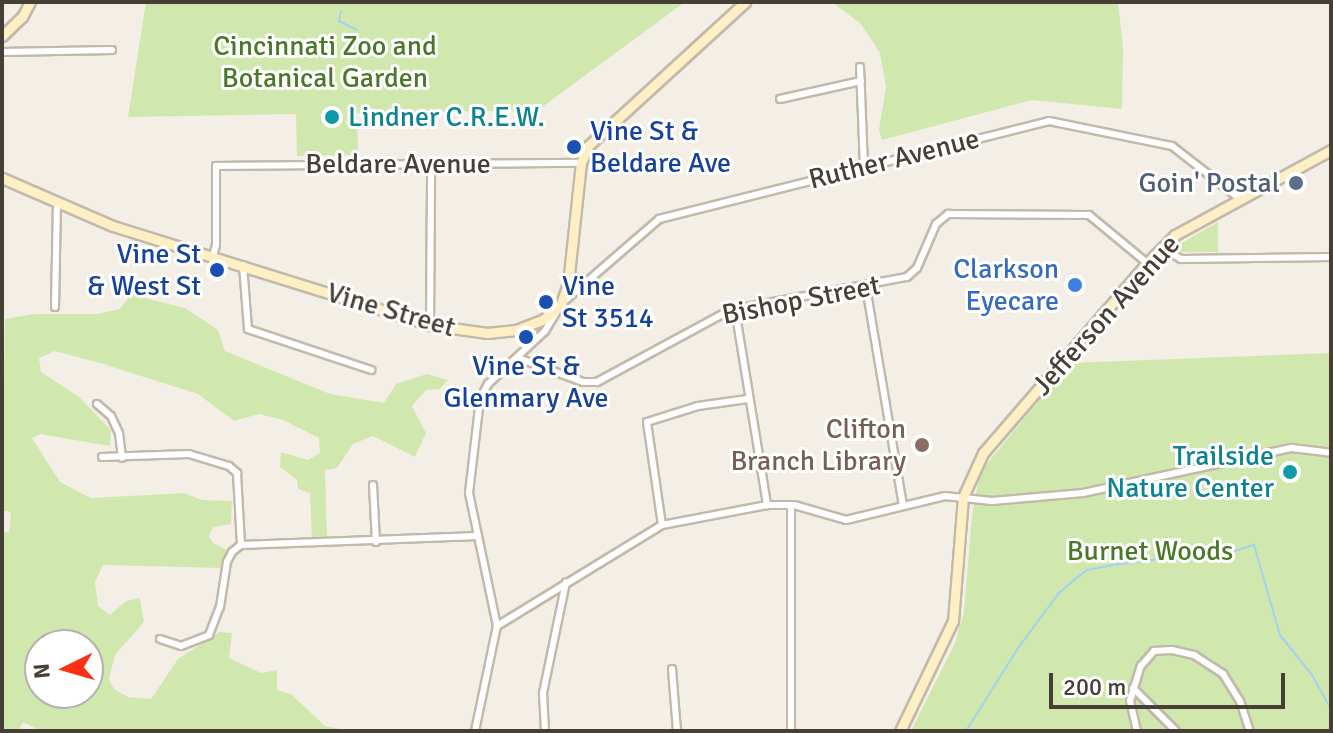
<!DOCTYPE html>
<html>
<head>
<meta charset="utf-8">
<style>
	body { margin:0 }
	#map { position:relative; width:1333px; height:733px; overflow:hidden; background:#f3efe6; font-family:Signika,sans-serif }
	div>[style] { position:absolute }
	.green>* { inset:0; background:#d0e8ae }
	.stream>* { height:2px; margin:-1px; padding:0 1px; transform-origin:1px; border-radius:1px; background:#a1d3f1 }
	.roads { filter:drop-shadow(2px 0 #c2b9ab) drop-shadow(-2px 0 #c2b9ab) drop-shadow(0 2px #c2b9ab) drop-shadow(0 -2px #c2b9ab) }
	.street>* { height:6px; margin:-3px; padding:0 3px; transform-origin:3px; border-radius:3px; background:#fff }
	.secondary>* { height:9px; margin:-4.5px; padding:0 4.5px; transform-origin:4.5px; border-radius:4.5px; background:#ffefc4 }
	.dots>* { width:22px; height:22px; translate:-50% -50%; box-sizing:border-box; border:4px solid #fff; border-radius:50% }
	span { translate:-50% -50%; white-space:nowrap; text-align:center; line-height:1.15; -webkit-text-stroke:6px #fff; paint-order:stroke }
	.park-label { font-size:28px; color:#497928 }
	.culture-label { font-size:28px; color:#0d838f }
	.left { translate:0 -50%; text-align:left }
	.right { translate:-100% -50%; text-align:right }
	.transit-label { font-size:28px; color:#164399 }
	.street-label { font-size:28px; color:#463f35 }
	.service-label { font-size:28px; color:#4e5e75 }
	.shop-label { font-size:28px; color:#366cbe }
	.education-label { font-size:28px; color:#785e54 }
	.frame { position:absolute; inset:0; border:4px solid #463f35; pointer-events:none }
	.north { position:absolute; left:24px; top:629px; width:80px; height:80px; box-sizing:border-box; background:#fff; border:2px solid #b5b2ae; border-radius:50%; rotate:265deg; font-size:22px; font-weight:700; line-height:32px; text-align:center; color:#463f35 }
	.north::after { content:''; display:block; margin:auto; width:28px; height:36px; background:#fc3014; clip-path:polygon(50% 0,100% 100%,50% 72%,0 100%) }
	.scale { position:absolute; left:1049px; top:673px; width:236px; height:36px; box-sizing:border-box; border:4px solid #463f35; border-top:0; padding-left:10px; font-size:24px; line-height:28px; white-space:nowrap; color:#463f35; -webkit-text-stroke:6px #fff; paint-order:stroke }
</style>
</head>
<body>
<div id="map">
	<div class="green">
		<i style="clip-path:polygon(146px 2px,685px 2px,538px 110px,357px 113px,358px 155px,297px 156px,296px 114px,128px 117px)"></i>
		<i style="clip-path:polygon(832px 2px,1118px 2px,1123px 48px,1122px 109px,1032px 100px,882px 140px,879px 130px,886px 87px,880px 53px,861px 24px)"></i>
		<i style="clip-path:polygon(1218px 222px,1218px 252px,1182px 252px,1179px 249px,1180px 244px)"></i>
		<i style="clip-path:polygon(evenodd,136px 288px,145px 298px,185px 308px,218px 330px,225px 351px,330px 394px,384px 403px,396px 384px,427px 374px,448px 380px,440px 389px,426px 390px,412px 406px,426px 433px,415px 457px,373px 436px,353px 444px,337px 468px,325px 470px,327px 537px,312px 539px,310px 493px,298px 489px,297px 480px,280px 467px,281px 452px,308px 460px,320px 453px,319px 438px,283px 420px,259px 414px,234px 421px,198px 394px,100px 363px,55px 351px,39px 358px,41px 372px,79px 397px,111px 430px,110px 446px,40px 434px,32px 438px,60px 482px,91px 498px,184px 493px,202px 500px,232px 501px,231px 524px,213px 527px,209px 536px,213px 543px,227px 550px,221px 568px,103px 565px,95px 582px,98px 606px,110px 615px,126px 601px,140px 598px,144px 622px,115px 655px,109px 679px,114px 689px,128px 697px,151px 699px,178px 659px,219px 632px,232px 633px,229px 658px,261px 673px,277px 670px,277px 690px,291px 694px,325px 726px,350px 731px,41px 731px,23px 722px,18px 731px,2px 731px,2px 532px,9px 532px,11px 512px,2px 510px,5px 319px,35px 314px,97px 314px,120px 309px,136px 288px,40px 645px,88px 645px,88px 693px,40px 693px,40px 645px)"></i>
		<i style="clip-path:polygon(1331px 353px,1331px 731px,911px 731px,955px 643px,964px 612px,972px 515px,980px 472px,1070px 363px)"></i>
	</div>
	<div class="stream">
		<i style="left:341px;top:11px;width:10px;rotate:101deg"></i>
		<i style="left:339px;top:21px;width:20px;rotate:27deg"></i>
		<i style="left:1235px;top:551px;width:20px;rotate:-18deg"></i>
		<i style="left:1254px;top:545px;width:94px;rotate:73.9deg"></i>
		<i style="left:1280px;top:635px;width:51px;rotate:51.3deg"></i>
		<i style="left:1312px;top:675px;width:35px;rotate:61deg"></i>
		<i style="left:966px;top:731px;width:98px;rotate:-57.9deg"></i>
		<i style="left:1018px;top:648px;width:69px;rotate:-53.3deg"></i>
		<i style="left:1059px;top:593px;width:21px;rotate:-41deg"></i>
		<i style="left:1075px;top:579px;width:15px;rotate:-37deg"></i>
		<i style="left:1087px;top:570px;width:25px;rotate:-11deg"></i>
		<i style="left:1112px;top:565px;width:49px;rotate:-7deg"></i>
		<i style="left:1161px;top:559px;width:40px;rotate:1.4deg"></i>
		<i style="left:1201px;top:560px;width:29px;rotate:-12deg"></i>
	</div>
	<div class="roads">
		<div class="street">
			<i style="left:2px;top:52px;width:110px;rotate:-1deg"></i>
			<i style="left:860px;top:67px;width:99px;rotate:87.7deg"></i>
			<i style="left:780px;top:99px;width:83px;rotate:-12.5deg"></i>
			<i style="left:1162px;top:248px;width:22px;rotate:30deg"></i>
			<i style="left:1181px;top:259px;width:150px;rotate:-0.8deg"></i>
			<i style="left:213px;top:256px;width:11px;rotate:-75deg"></i>
			<i style="left:216px;top:245px;width:79px;rotate:-90deg"></i>
			<i style="left:216px;top:166px;width:365px;rotate:-0.5deg"></i>
			<i style="left:243px;top:265px;width:64px;rotate:85.5deg"></i>
			<i style="left:248px;top:329px;width:130px;rotate:18.4deg"></i>
			<i style="left:866px;top:287px;width:221px;rotate:80.4deg"></i>
			<i style="left:55px;top:307px;width:106px;rotate:-88.9deg"></i>
			<i style="left:735px;top:309px;width:199px;rotate:80.7deg"></i>
			<i style="left:430px;top:325px;width:161px;rotate:-89.6deg"></i>
			<i style="left:518px;top:358px;width:69px;rotate:20.3deg"></i>
			<i style="left:583px;top:382px;width:14px"></i>
			<i style="left:597px;top:382px;width:151px;rotate:-28.4deg"></i>
			<i style="left:730px;top:310px;width:180px;rotate:-10.6deg"></i>
			<i style="left:907px;top:277px;width:13px;rotate:-42deg"></i>
			<i style="left:917px;top:268px;width:48px;rotate:-66.6deg"></i>
			<i style="left:936px;top:224px;width:16px;rotate:-40deg"></i>
			<i style="left:948px;top:214px;width:141px;rotate:0.4deg"></i>
			<i style="left:1089px;top:215px;width:75px;rotate:39.6deg"></i>
			<i style="left:97px;top:404px;width:18px;rotate:41deg"></i>
			<i style="left:111px;top:416px;width:19px;rotate:65deg"></i>
			<i style="left:119px;top:433px;width:25px;rotate:83deg"></i>
			<i style="left:102px;top:457px;width:87px;rotate:-2deg"></i>
			<i style="left:189px;top:454px;width:42px;rotate:16.7deg"></i>
			<i style="left:229px;top:466px;width:11px;rotate:41deg"></i>
			<i style="left:237px;top:473px;width:72px;rotate:86.8deg"></i>
			<i style="left:373px;top:485px;width:57px;rotate:87deg"></i>
			<i style="left:662px;top:525px;width:104px;rotate:-98.3deg"></i>
			<i style="left:647px;top:422px;width:53px;rotate:-17.4deg"></i>
			<i style="left:698px;top:406px;width:50px;rotate:-8deg"></i>
			<i style="left:241px;top:545px;width:237px;rotate:-2.2deg"></i>
			<i style="left:497px;top:626px;width:193px;rotate:-31.5deg"></i>
			<i style="left:662px;top:525px;width:107px;rotate:-10.8deg"></i>
			<i style="left:767px;top:505px;width:27px"></i>
			<i style="left:794px;top:505px;width:54px;rotate:16.1deg"></i>
			<i style="left:846px;top:520px;width:102px;rotate:-13.6deg"></i>
			<i style="left:945px;top:496px;width:47px;rotate:6.1deg"></i>
			<i style="left:992px;top:501px;width:91px;rotate:-5deg"></i>
			<i style="left:1083px;top:493px;width:214px;rotate:-12.2deg"></i>
			<i style="left:1292px;top:448px;width:39px;rotate:7deg"></i>
			<i style="left:160px;top:639px;width:22px;rotate:18deg"></i>
			<i style="left:181px;top:646px;width:30px;rotate:-21deg"></i>
			<i style="left:209px;top:635px;width:30px;rotate:-69deg"></i>
			<i style="left:220px;top:607px;width:46px;rotate:-81.2deg"></i>
			<i style="left:227px;top:562px;width:11px;rotate:-63deg"></i>
			<i style="left:232px;top:552px;width:11px;rotate:-38deg"></i>
			<i style="left:672px;top:669px;width:62px;rotate:85.4deg"></i>
			<i style="left:1133px;top:688px;width:61px;rotate:45deg"></i>
			<i style="left:475px;top:731px;width:107px;rotate:-78.2deg"></i>
			<i style="left:497px;top:626px;width:136px;rotate:-101.9deg"></i>
			<i style="left:469px;top:493px;width:95px;rotate:-83.3deg"></i>
			<i style="left:480px;top:399px;width:17px;rotate:-62deg"></i>
			<i style="left:488px;top:384px;width:78px;rotate:-42.9deg"></i>
			<i style="left:545px;top:331px;width:31px;rotate:-59deg"></i>
			<i style="left:561px;top:304px;width:130px;rotate:-40.9deg"></i>
			<i style="left:659px;top:219px;width:402px;rotate:-14.1deg"></i>
			<i style="left:1049px;top:121px;width:126px;rotate:11.5deg"></i>
			<i style="left:1172px;top:146px;width:86px;rotate:37.9deg"></i>
			<i style="left:545px;top:731px;width:38px;rotate:-93deg"></i>
			<i style="left:543px;top:693px;width:113px;rotate:-78.3deg"></i>
			<i style="left:791px;top:731px;width:226px;rotate:-90deg"></i>
			<i style="left:1137px;top:731px;width:31px;rotate:-103deg"></i>
			<i style="left:1130px;top:701px;width:37px;rotate:-73deg"></i>
			<i style="left:1141px;top:666px;width:20px;rotate:-49deg"></i>
			<i style="left:1154px;top:651px;width:18px;rotate:-3deg"></i>
			<i style="left:1172px;top:650px;width:23px;rotate:13deg"></i>
			<i style="left:1194px;top:655px;width:35px;rotate:33deg"></i>
			<i style="left:1223px;top:674px;width:32px;rotate:58deg"></i>
			<i style="left:1240px;top:701px;width:32px;rotate:72deg"></i>
		</div>
		<div class="secondary">
			<i style="left:2px;top:36px;width:28px;rotate:-44deg"></i>
			<i style="left:22px;top:17px;width:17px;rotate:-62deg"></i>
			<i style="left:2px;top:178px;width:121px;rotate:23.4deg"></i>
			<i style="left:113px;top:226px;width:332px;rotate:17.3deg"></i>
			<i style="left:430px;top:325px;width:58px;rotate:8deg"></i>
			<i style="left:487px;top:333px;width:29px;rotate:-6deg"></i>
			<i style="left:516px;top:330px;width:30px;rotate:-21deg"></i>
			<i style="left:544px;top:319px;width:23px;rotate:-41deg"></i>
			<i style="left:561px;top:304px;width:21px;rotate:-71deg"></i>
			<i style="left:568px;top:284px;width:122px;rotate:-83.9deg"></i>
			<i style="left:581px;top:163px;width:18px;rotate:-68deg"></i>
			<i style="left:588px;top:146px;width:213px;rotate:-42.5deg"></i>
			<i style="left:900px;top:731px;width:122px;rotate:-64.3deg"></i>
			<i style="left:953px;top:621px;width:124px;rotate:-85.4deg"></i>
			<i style="left:963px;top:497px;width:48px;rotate:-65.6deg"></i>
			<i style="left:983px;top:453px;width:251px;rotate:-49.2deg"></i>
			<i style="left:1147px;top:263px;width:40px;rotate:-45deg"></i>
			<i style="left:1175px;top:235px;width:178px;rotate:-28.6deg"></i>
		</div>
	</div>
	<div class="dots">
		<i style="left:332px;top:117px;background:#0f9aa8"></i>
		<i style="left:574px;top:147px;background:#1a4fb4"></i>
		<i style="left:1296px;top:183px;background:#5c6f8a"></i>
		<i style="left:217px;top:270px;background:#1a4fb4"></i>
		<i style="left:1075px;top:285px;background:#3f7fe0"></i>
		<i style="left:546px;top:302px;background:#1a4fb4"></i>
		<i style="left:526px;top:337px;background:#1a4fb4"></i>
		<i style="left:922px;top:445px;background:#8d6e63"></i>
		<i style="left:1290px;top:472px;background:#0f9aa8"></i>
	</div>
	<div class="park-label">
		<span style="left:325px;top:62px">Cincinnati Zoo and<br>Botanical Garden</span>
		<span style="left:1150px;top:551px">Burnet Woods</span>
	</div>
	<div class="culture-label">
		<span class="left" style="left:348px;top:117px">Lindner C.R.E.W.</span>
		<span class="right" style="left:1274px;top:472px">Trailside<br>Nature Center</span>
	</div>
	<div class="transit-label">
		<span class="left" style="left:590px;top:147px">Vine St &amp;<br>Beldare Ave</span>
		<span class="right" style="left:201px;top:270px">Vine St<br>&amp; West St</span>
		<span class="left" style="left:562px;top:302px">Vine<br>St 3514</span>
		<span style="left:526px;top:382px">Vine St &amp;<br>Glenmary Ave</span>
	</div>
	<div class="street-label">
		<span style="left:894px;top:159px;rotate:-14deg">Ruther Avenue</span>
		<span style="left:398px;top:164px">Beldare Avenue</span>
		<span style="left:801px;top:300px;rotate:-11deg">Bishop Street</span>
		<span style="left:391px;top:310px;rotate:16deg">Vine Street</span>
		<span style="left:1106px;top:315px;rotate:-48deg">Jefferson Avenue</span>
	</div>
	<div class="service-label">
		<span class="right" style="left:1280px;top:183px">Goin' Postal</span>
	</div>
	<div class="shop-label">
		<span class="right" style="left:1059px;top:285px">Clarkson<br>Eyecare</span>
	</div>
	<div class="education-label">
		<span class="right" style="left:906px;top:445px">Clifton<br>Branch Library</span>
	</div>
	<div class="frame"></div>
	<div class="north">N</div>
	<div class="scale">200 m</div>
</div>
</body>
</html>
